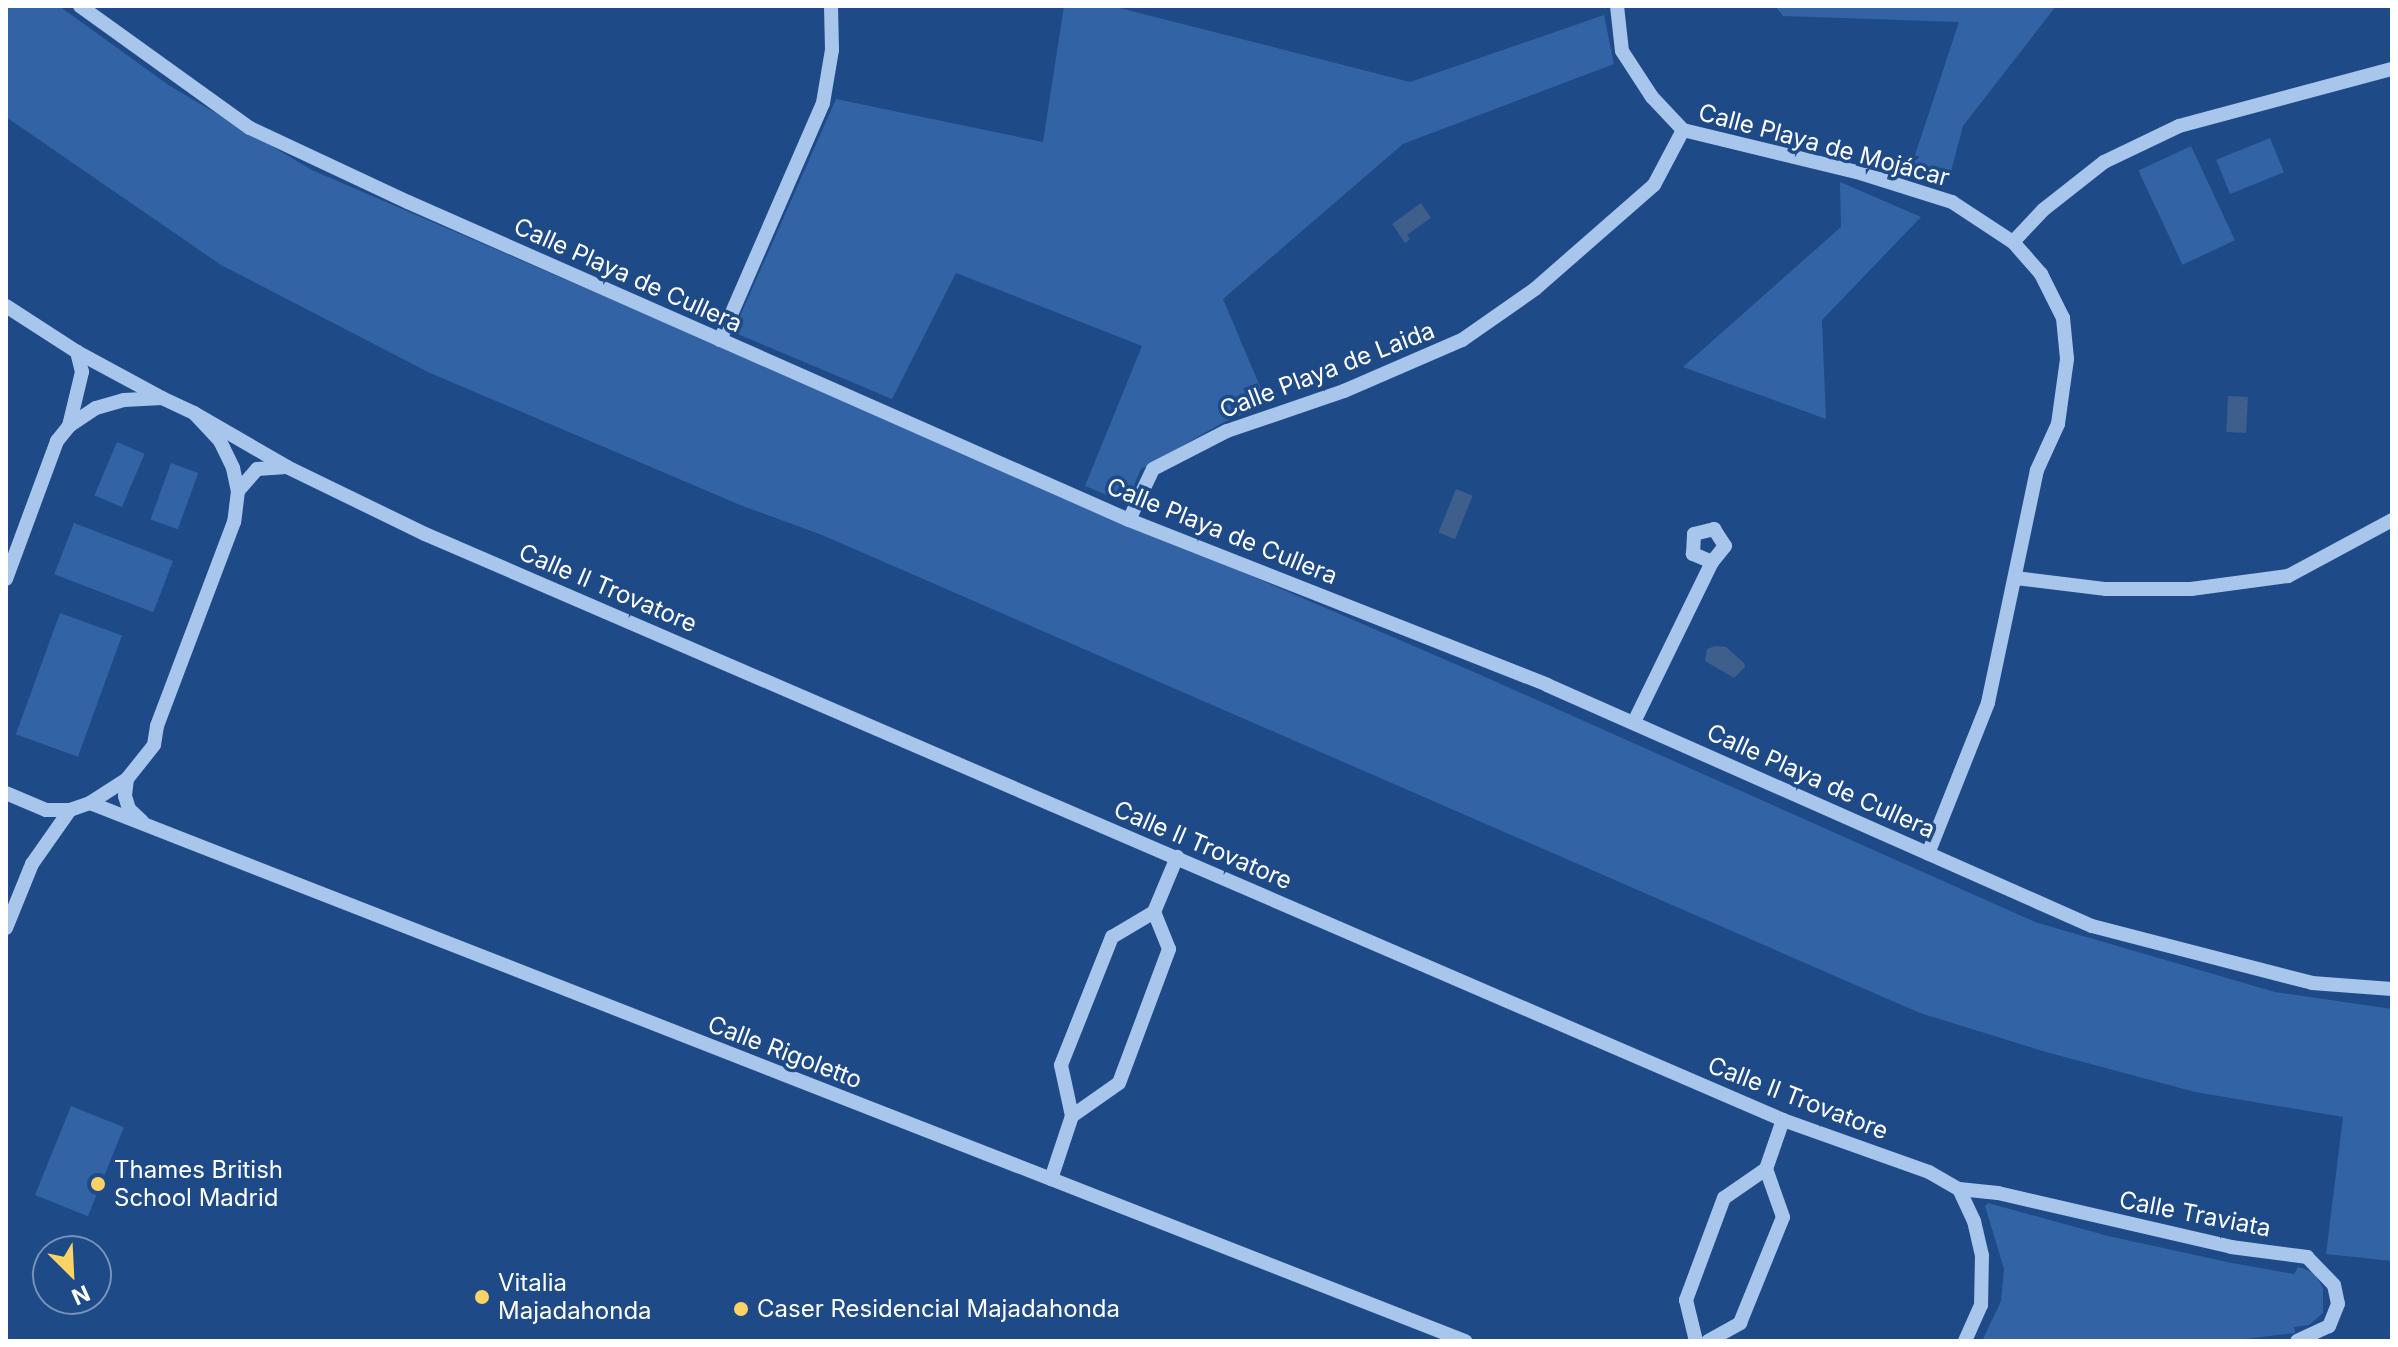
<!DOCTYPE html>
<html>
<head>
<meta charset="utf-8">
<style>
	body { margin:0 }
	#map { position:relative; width:2398px; height:1347px; overflow:hidden; background:#1e4a88; font-family:Inter,sans-serif }
	div>[style] { position:absolute }
	.green>* { inset:0; background:#3263a5; transform-origin:0 0 }
	.water>* { inset:0; background:#3e5e8b; transform-origin:0 0 }
	.minor>* { height:14px; margin:-7px; padding:0 7px; transform-origin:7px; border-radius:7px; background:#a8c5eb }
	.dots>* { width:22px; height:22px; translate:-50% -50%; box-sizing:border-box; border:4px solid #1e4a88; border-radius:50% }
	span { translate:-50% -50%; white-space:nowrap; text-align:center; line-height:1.15; -webkit-text-stroke:7px #1e4a88; paint-order:stroke }
	.street-label { font-size:24px; color:#fff }
	.poi-label { font-size:24px; color:#fff }
	.left { translate:0 -50%; text-align:left }
	.frame { position:absolute; inset:0; border:8px solid #fff; pointer-events:none }
	.north { position:absolute; left:32px; top:1235px; width:80px; height:80px; box-sizing:border-box; background:#1e4a88; border:2px solid #7892b8; border-radius:50%; rotate:156deg; font-size:22px; font-weight:700; line-height:32px; text-align:center; color:#fff }
	.north::after { content:''; display:block; margin:auto; width:28px; height:36px; background:#fad367; clip-path:polygon(50% 0,100% 100%,50% 72%,0 100%) }
</style>
</head>
<body>
<div id="map">
	<div class="green">
		<i style="clip-path:polygon(6px 6px,59px 6px,170px 86px,312px 170px,1483px 676px,2035px 922px,2275px 992px,2392px 1009px,2392px 1261px,2326px 1254px,2343px 1117px,2195px 1092px,2046px 1052px,1920px 1013px,822px 535px,740px 505px,428px 372px,221px 265px,6px 117px)"></i>
		<i style="clip-path:polygon(1064px 6px,1112px 6px,1410px 82px,1604px 15px,1614px 64px,1403px 144px,1223px 299px,1267px 403px,1224px 422px,1141px 469px,1126px 503px,1085px 486px,1142px 346px,956px 273px,892px 399px,733px 332px,836px 99px,1043px 142px)"></i>
		<i style="clip-path:polygon(1775px 6px,2056px 6px,1963px 126px,1949px 179px,1909px 173px,1959px 22px,1783px 16px)"></i>
		<i style="left:2270px;top:138px;width:37px;height:58px;rotate:68deg"></i>
		<i style="left:2191px;top:146px;width:104px;height:58px;rotate:65deg"></i>
		<i style="clip-path:polygon(1840px 182px,1921px 217px,1822px 320px,1826px 419px,1683px 367px,1841px 227px)"></i>
		<i style="left:117px;top:442px;width:30px;height:58px;rotate:23deg"></i>
		<i style="left:171px;top:463px;width:29px;height:60px;rotate:20deg"></i>
		<i style="left:74px;top:523px;width:106px;height:55px;rotate:21deg"></i>
		<i style="left:60px;top:613px;width:66px;height:129px;rotate:20deg"></i>
		<i style="left:71px;top:1106px;width:57px;height:96px;rotate:22deg"></i>
		<i style="clip-path:polygon(1988px 1203px,2108px 1236px,2232px 1263px,2294px 1274px,2298px 1267px,2305px 1269px,2315px 1274px,2323px 1288px,2323px 1313px,2309px 1325px,2294px 1327px,2295px 1333px,2228px 1341px,1982px 1341px,2001px 1301px,2004px 1269px,1985px 1206px)"></i>
	</div>
	<div class="water">
		<i style="clip-path:polygon(1421px 203px,1431px 218px,1407px 235px,1410px 239px,1405px 243px,1392px 224px)"></i>
		<i style="left:2228px;top:396px;width:20px;height:36px;rotate:3deg"></i>
		<i style="left:1456px;top:489px;width:18px;height:47px;rotate:22deg"></i>
		<i style="clip-path:polygon(1715px 646px,1726px 647px,1744px 663px,1745px 667px,1734px 678px,1705px 661px,1707px 649px)"></i>
	</div>
	<div class="minor">
		<i style="left:80px;top:6px;width:209px;rotate:35.7deg"></i>
		<i style="left:250px;top:128px;width:174px;rotate:25.1deg"></i>
		<i style="left:408px;top:202px;width:788px;rotate:23.8deg"></i>
		<i style="left:1129px;top:520px;width:449px;rotate:21.5deg"></i>
		<i style="left:1547px;top:685px;width:596px;rotate:23.86deg"></i>
		<i style="left:2092px;top:926px;width:227px;rotate:14.5deg"></i>
		<i style="left:2312px;top:983px;width:80px;rotate:4.3deg"></i>
		<i style="left:1617px;top:6px;width:45px;rotate:83.7deg"></i>
		<i style="left:1622px;top:51px;width:55px;rotate:56.9deg"></i>
		<i style="left:1652px;top:97px;width:45px;rotate:46.8deg"></i>
		<i style="left:1683px;top:130px;width:179px;rotate:13.6deg"></i>
		<i style="left:1857px;top:172px;width:100px;rotate:17.5deg"></i>
		<i style="left:1952px;top:202px;width:73px;rotate:33.3deg"></i>
		<i style="left:2013px;top:242px;width:43px;rotate:48.8deg"></i>
		<i style="left:2041px;top:274px;width:49px;rotate:63.4deg"></i>
		<i style="left:2063px;top:318px;width:41px;rotate:84.4deg"></i>
		<i style="left:2067px;top:359px;width:66px;rotate:97.9deg"></i>
		<i style="left:2058px;top:424px;width:51px;rotate:114.5deg"></i>
		<i style="left:2037px;top:470px;width:238px;rotate:101.9deg"></i>
		<i style="left:1988px;top:703px;width:162px;rotate:111.7deg"></i>
		<i style="left:2013px;top:242px;width:44px;rotate:-46.8deg"></i>
		<i style="left:2043px;top:210px;width:78px;rotate:-38.2deg"></i>
		<i style="left:2104px;top:162px;width:83px;rotate:-25.6deg"></i>
		<i style="left:2179px;top:126px;width:220px;rotate:-15deg"></i>
		<i style="left:6px;top:306px;width:85px;rotate:32.9deg"></i>
		<i style="left:77px;top:352px;width:97px;rotate:28.4deg"></i>
		<i style="left:720px;top:340px;width:258px;rotate:-66.5deg"></i>
		<i style="left:823px;top:103px;width:54px;rotate:-80.4deg"></i>
		<i style="left:832px;top:50px;width:44px;rotate:-91.3deg"></i>
		<i style="left:194px;top:413px;width:108px;rotate:30.1deg"></i>
		<i style="left:287px;top:467px;width:153px;rotate:25.9deg"></i>
		<i style="left:425px;top:534px;width:1479px;rotate:23.34deg"></i>
		<i style="left:1783px;top:1120px;width:155px;rotate:19.6deg"></i>
		<i style="left:1929px;top:1172px;width:34px;rotate:30deg"></i>
		<i style="left:1959px;top:1189px;width:35px;rotate:65deg"></i>
		<i style="left:1974px;top:1221px;width:35px;rotate:77deg"></i>
		<i style="left:1982px;top:1255px;width:50px;rotate:91.1deg"></i>
		<i style="left:1981px;top:1305px;width:39px;rotate:114deg"></i>
		<i style="left:69px;top:426px;width:56px;rotate:-76.5deg"></i>
		<i style="left:82px;top:372px;width:21px;rotate:-104deg"></i>
		<i style="left:238px;top:491px;width:29px;rotate:-49deg"></i>
		<i style="left:257px;top:469px;width:26px;rotate:-4deg"></i>
		<i style="left:1129px;top:520px;width:56px;rotate:-64.8deg"></i>
		<i style="left:1153px;top:469px;width:83px;rotate:-27.2deg"></i>
		<i style="left:1227px;top:431px;width:124px;rotate:-18.9deg"></i>
		<i style="left:1344px;top:391px;width:129px;rotate:-23.4deg"></i>
		<i style="left:1462px;top:340px;width:89px;rotate:-34.9deg"></i>
		<i style="left:1535px;top:289px;width:158px;rotate:-41.2deg"></i>
		<i style="left:1654px;top:185px;width:62px;rotate:-62.2deg"></i>
		<i style="left:1714px;top:529px;width:20px;rotate:57deg"></i>
		<i style="left:1725px;top:546px;width:21px;rotate:129deg"></i>
		<i style="left:1712px;top:562px;width:21px;rotate:-157deg"></i>
		<i style="left:1693px;top:554px;width:20px;rotate:-87deg"></i>
		<i style="left:1694px;top:534px;width:21px;rotate:-14deg"></i>
		<i style="left:2016px;top:578px;width:91px;rotate:7deg"></i>
		<i style="left:2106px;top:589px;width:85px"></i>
		<i style="left:2191px;top:589px;width:98px;rotate:-7.6deg"></i>
		<i style="left:2288px;top:576px;width:118px;rotate:-28.3deg"></i>
		<i style="left:6px;top:579px;width:147px;rotate:-69.7deg"></i>
		<i style="left:57px;top:441px;width:19px;rotate:-51deg"></i>
		<i style="left:69px;top:426px;width:32px;rotate:-34deg"></i>
		<i style="left:96px;top:408px;width:29px;rotate:-16deg"></i>
		<i style="left:124px;top:400px;width:38px;rotate:-3deg"></i>
		<i style="left:162px;top:398px;width:35px;rotate:25deg"></i>
		<i style="left:194px;top:413px;width:38px;rotate:47deg"></i>
		<i style="left:220px;top:441px;width:30px;rotate:64deg"></i>
		<i style="left:233px;top:468px;width:24px;rotate:78deg"></i>
		<i style="left:238px;top:491px;width:31px;rotate:97deg"></i>
		<i style="left:234px;top:522px;width:218px;rotate:110.7deg"></i>
		<i style="left:157px;top:726px;width:19px;rotate:99deg"></i>
		<i style="left:154px;top:745px;width:43px;rotate:128.5deg"></i>
		<i style="left:127px;top:779px;width:44px;rotate:147deg"></i>
		<i style="left:90px;top:803px;width:21px;rotate:161deg"></i>
		<i style="left:70px;top:810px;width:24px;rotate:180deg"></i>
		<i style="left:46px;top:810px;width:43px;rotate:-157deg"></i>
		<i style="left:1634px;top:722px;width:178px;rotate:-64deg"></i>
		<i style="left:127px;top:779px;width:17px;rotate:97deg"></i>
		<i style="left:125px;top:796px;width:14px;rotate:73deg"></i>
		<i style="left:129px;top:809px;width:18px;rotate:43deg"></i>
		<i style="left:90px;top:803px;width:1477px;rotate:21.37deg"></i>
		<i style="left:6px;top:928px;width:69px;rotate:-67.9deg"></i>
		<i style="left:32px;top:864px;width:66px;rotate:-54.9deg"></i>
		<i style="left:1072px;top:1116px;width:57px;rotate:-35.1deg"></i>
		<i style="left:1119px;top:1083px;width:143px;rotate:-69.5deg"></i>
		<i style="left:1169px;top:949px;width:40px;rotate:-112deg"></i>
		<i style="left:1051px;top:1179px;width:66px;rotate:-71.6deg"></i>
		<i style="left:1072px;top:1116px;width:52px;rotate:-102.2deg"></i>
		<i style="left:1061px;top:1065px;width:138px;rotate:-68.3deg"></i>
		<i style="left:1112px;top:937px;width:49px;rotate:-30.8deg"></i>
		<i style="left:1154px;top:912px;width:60px;rotate:-67.3deg"></i>
		<i style="left:1959px;top:1189px;width:39px;rotate:6deg"></i>
		<i style="left:1998px;top:1193px;width:239px;rotate:13deg"></i>
		<i style="left:2231px;top:1247px;width:77px;rotate:7.5deg"></i>
		<i style="left:2307px;top:1257px;width:39px;rotate:46deg"></i>
		<i style="left:2334px;top:1285px;width:19px;rotate:78deg"></i>
		<i style="left:2338px;top:1304px;width:24px;rotate:112deg"></i>
		<i style="left:2329px;top:1326px;width:35px;rotate:155deg"></i>
		<i style="left:1696px;top:1341px;width:42px;rotate:-103.7deg"></i>
		<i style="left:1686px;top:1300px;width:109px;rotate:-69.6deg"></i>
		<i style="left:1724px;top:1198px;width:51px;rotate:-34.6deg"></i>
		<i style="left:1766px;top:1169px;width:52px;rotate:-70.9deg"></i>
		<i style="left:1708px;top:1341px;width:37px;rotate:-29deg"></i>
		<i style="left:1740px;top:1323px;width:114px;rotate:-67.9deg"></i>
		<i style="left:1783px;top:1217px;width:51px;rotate:-109.5deg"></i>
	</div>
	<div class="dots">
		<i style="left:98px;top:1184px;background:#fad367"></i>
		<i style="left:482px;top:1297px;background:#fad367"></i>
		<i style="left:741px;top:1309px;background:#fad367"></i>
	</div>
	<div class="street-label">
		<span style="left:1824px;top:145px;rotate:15deg">Calle Playa de Mojácar</span>
		<span style="left:628px;top:275px;rotate:24deg">Calle Playa de Cullera</span>
		<span style="left:1327px;top:370px;rotate:-21deg">Calle Playa de Laida</span>
		<span style="left:1222px;top:531px;rotate:22deg">Calle Playa de Cullera</span>
		<span style="left:608px;top:588px;rotate:23deg">Calle Il Trovatore</span>
		<span style="left:1821px;top:781px;rotate:24deg">Calle Playa de Cullera</span>
		<span style="left:1203px;top:845px;rotate:23deg">Calle Il Trovatore</span>
		<span style="left:785px;top:1052px;rotate:21deg">Calle Rigoletto</span>
		<span style="left:1798px;top:1098px;rotate:21deg">Calle Il Trovatore</span>
		<span style="left:2195px;top:1214px;rotate:11deg">Calle Traviata</span>
	</div>
	<div class="poi-label">
		<span class="left" style="left:114px;top:1184px">Thames British<br>School Madrid</span>
		<span class="left" style="left:498px;top:1297px">Vitalia<br>Majadahonda</span>
		<span class="left" style="left:757px;top:1309px">Caser Residencial Majadahonda</span>
	</div>
	<div class="frame"></div>
	<div class="north">N</div>
</div>
</body>
</html>
